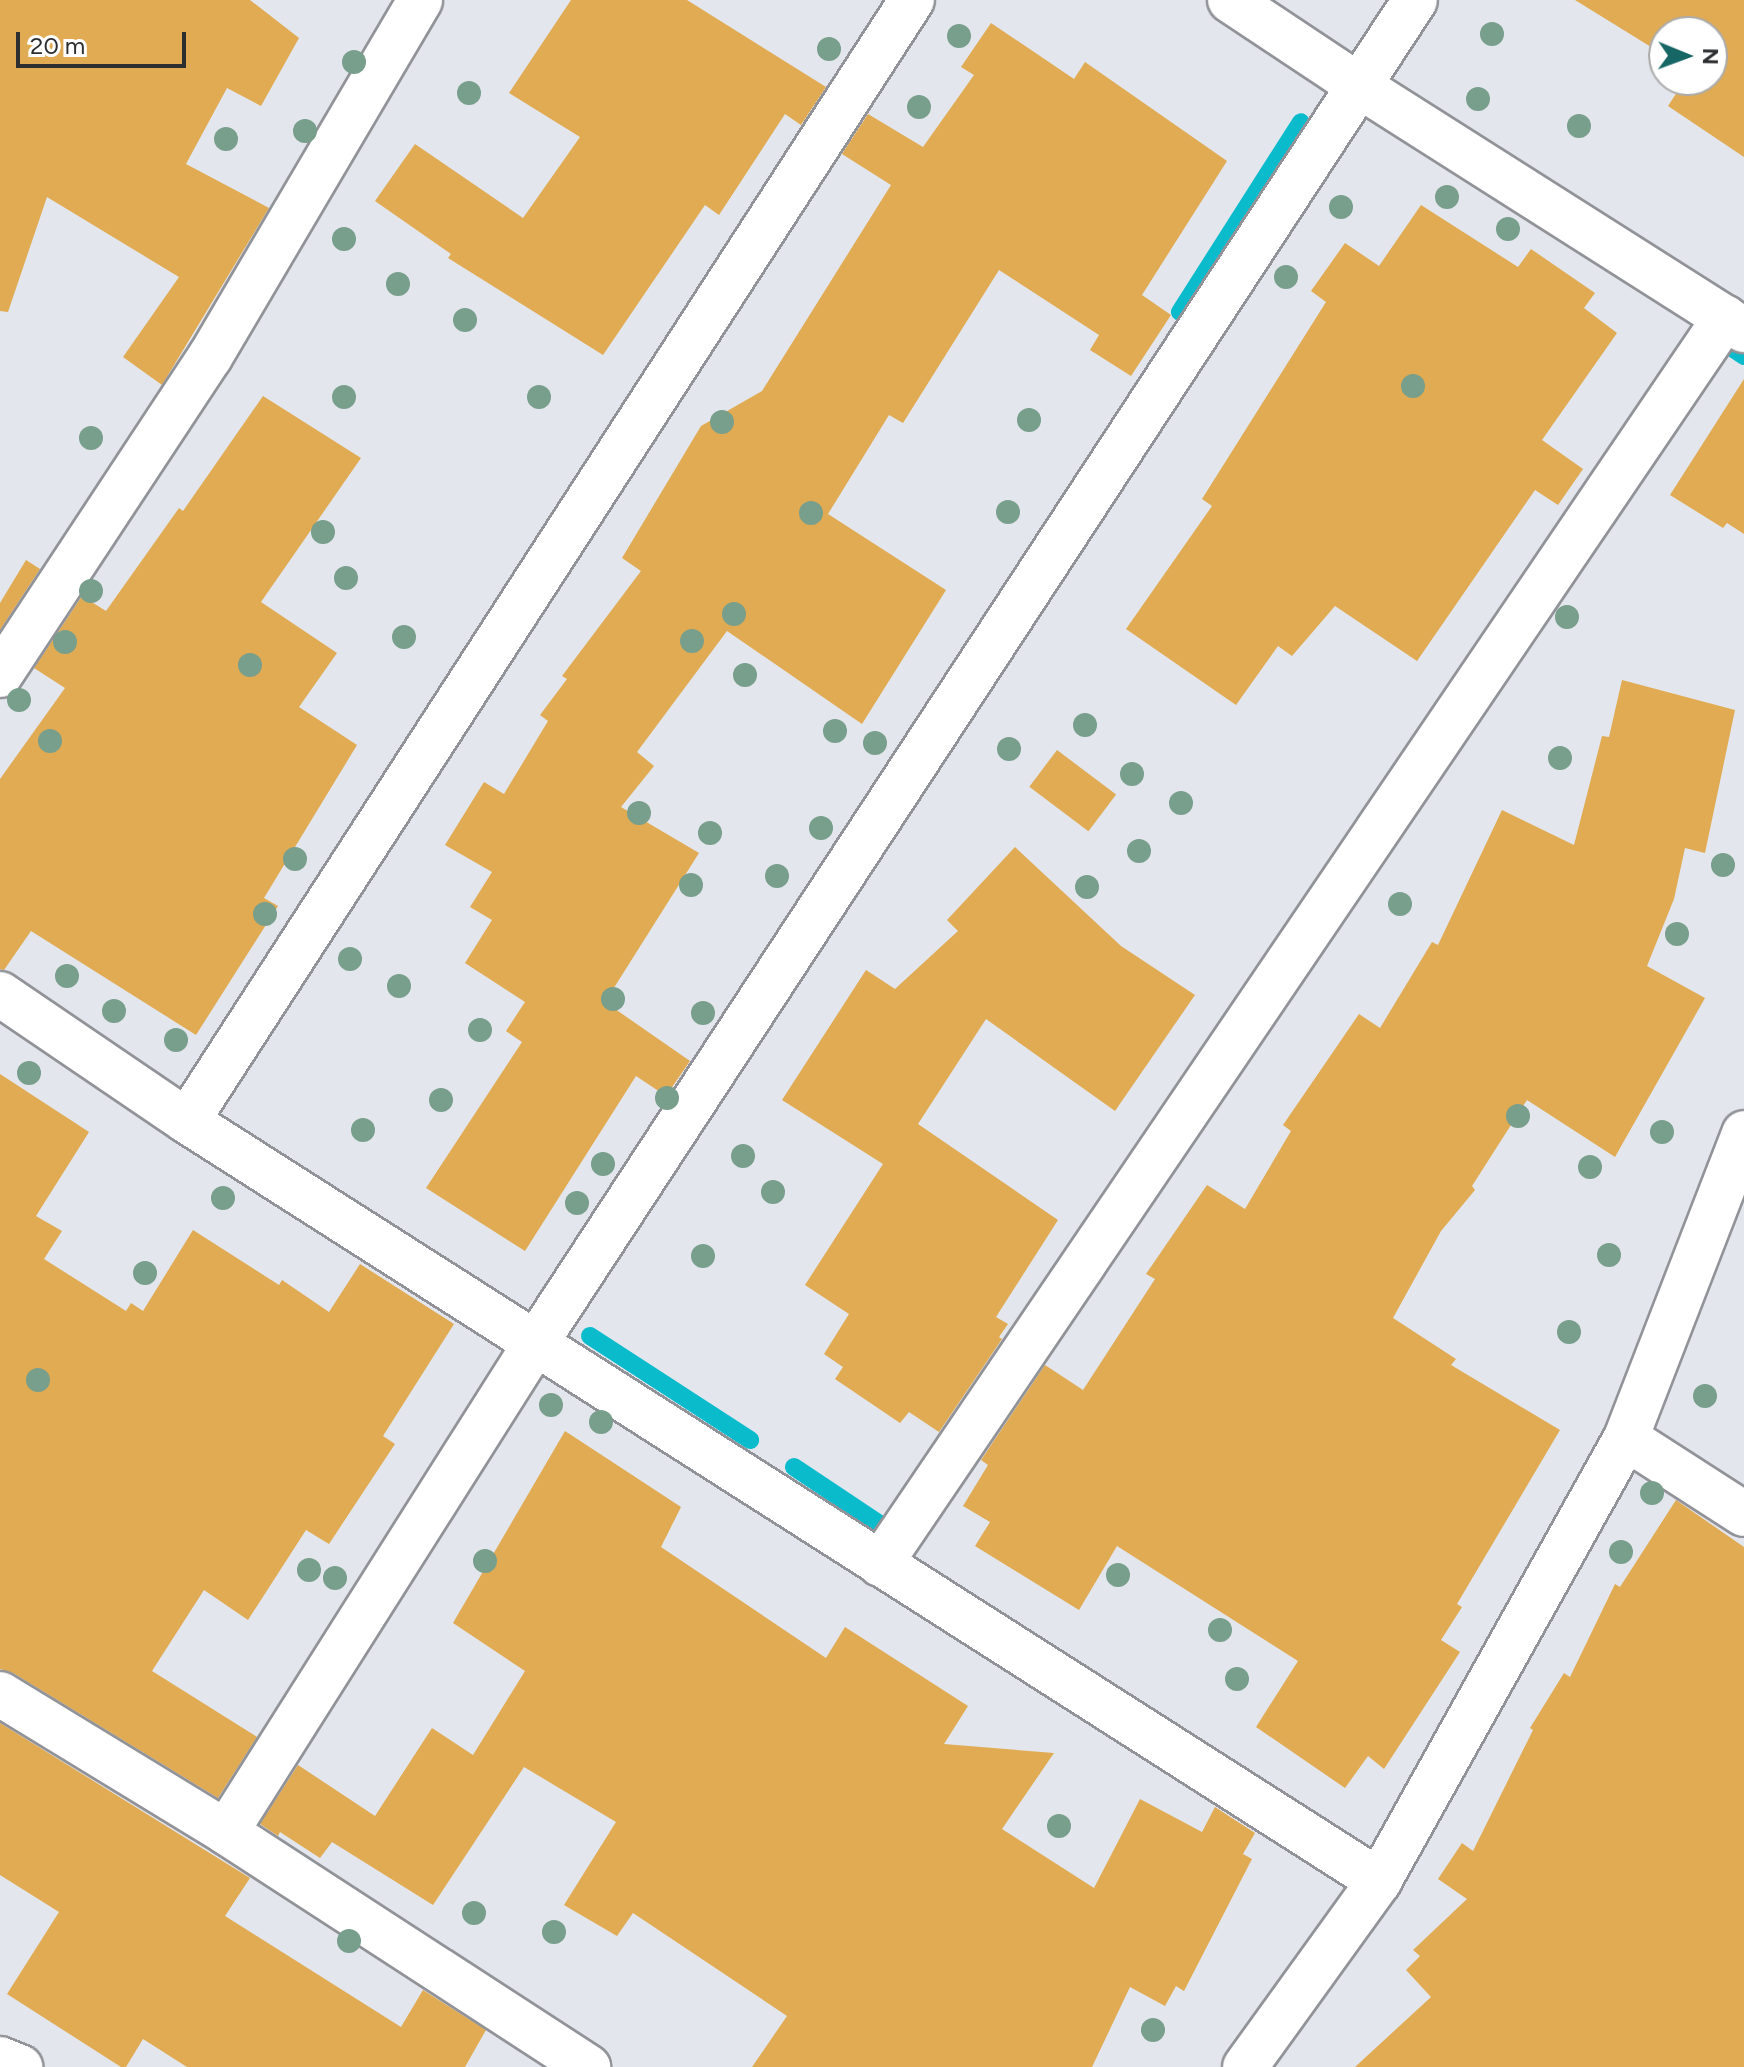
<!DOCTYPE html>
<html>
<head>
<meta charset="utf-8">
<style>
	body { margin:0 }
	#map { position:relative; width:1744px; height:2067px; overflow:hidden; background:#e3e6ec; font-family:Figtree,sans-serif }
	div>[style] { position:absolute }
	.stream>* { height:18px; margin:-9px; padding:0 9px; transform-origin:9px; border-radius:9px; background:#0abbcc }
	.building>* { inset:0; background:#e0ab52; transform-origin:0 0 }
	.roads { filter:drop-shadow(2px 0 #919398) drop-shadow(-2px 0 #919398) drop-shadow(0 2px #919398) drop-shadow(0 -2px #919398) }
	.street>* { height:44px; margin:-22px; padding:0 22px; transform-origin:22px; border-radius:22px; background:#fff }
	.trees>* { width:24px; height:24px; margin:-12px; border-radius:50%; background:#789e8c }
	span { translate:-50% -50%; white-space:nowrap; text-align:center; line-height:1.15; -webkit-text-stroke:6px #fff; paint-order:stroke }
	.north { position:absolute; left:1648px; top:16px; width:80px; height:80px; box-sizing:border-box; background:#fff; border:2px solid #ababac; border-radius:50%; rotate:91deg; font-size:22px; font-weight:700; line-height:32px; text-align:center; color:#2d2e30 }
	.north::after { content:''; display:block; margin:auto; width:28px; height:36px; background:#176666; clip-path:polygon(50% 0,100% 100%,50% 72%,0 100%) }
	.scale { position:absolute; left:16px; top:32px; width:170px; height:36px; box-sizing:border-box; border:4px solid #2d2e30; border-top:0; padding-left:10px; font-size:24px; line-height:28px; white-space:nowrap; color:#2d2e30; -webkit-text-stroke:6px #fff; paint-order:stroke }
</style>
</head>
<body>
<div id="map">
	<div class="stream">
		<i style="left:1180px;top:312px;width:225px;rotate:-57.5deg"></i>
		<i style="left:1716px;top:337px;width:34px;rotate:34deg"></i>
		<i style="left:590px;top:1336px;width:191px;rotate:33deg"></i>
		<i style="left:794px;top:1467px;width:105px;rotate:33.7deg"></i>
	</div>
	<div class="building">
		<i style="clip-path:polygon(0 0,250px 0,299px 38px,261px 106px,227px 88px,186px 164px,269px 208px,162px 385px,123px 357px,179px 277px,47px 197px,8px 312px,0 311px)"></i>
		<i style="clip-path:polygon(571px 0,687px 0,826px 87px,801px 125px,785px 114px,719px 215px,705px 205px,603px 355px,448px 258px,451px 254px,375px 201px,415px 144px,523px 218px,580px 137px,509px 93px)"></i>
		<i style="clip-path:polygon(1575px 0,1744px 0,1744px 157px,1668px 106px,1685px 80px,1712px 80px,1712px 32px,1664px 32px,1664px 55px)"></i>
		<i style="clip-path:polygon(991px 23px,1074px 79px,1085px 62px,1227px 161px,1142px 295px,1171px 315px,1131px 376px,1090px 350px,1099px 335px,999px 270px,903px 423px,889px 415px,828px 514px,946px 590px,862px 724px,727px 631px,637px 752px,654px 766px,621px 807px,699px 853px,605px 1002px,690px 1061px,666px 1096px,636px 1076px,525px 1251px,426px 1188px,522px 1042px,506px 1031px,525px 1002px,465px 963px,492px 920px,470px 907px,492px 872px,445px 845px,484px 782px,504px 794px,548px 721px,540px 715px,567px 679px,562px 676px,641px 571px,622px 558px,701px 426px,762px 391px,891px 185px,842px 154px,868px 114px,923px 147px,974px 75px,961px 67px)"></i>
		<i style="clip-path:polygon(1421px 205px,1518px 267px,1531px 249px,1595px 293px,1584px 308px,1617px 333px,1542px 440px,1583px 469px,1558px 505px,1535px 490px,1417px 661px,1335px 606px,1292px 656px,1278px 646px,1236px 705px,1126px 629px,1212px 506px,1202px 499px,1326px 302px,1311px 291px,1345px 243px,1379px 266px)"></i>
		<i style="clip-path:polygon(1744px 379px,1744px 534px,1727px 523px,1723px 528px,1670px 495px)"></i>
		<i style="clip-path:polygon(263px 396px,361px 458px,261px 602px,337px 653px,299px 707px,357px 745px,264px 898px,278px 906px,196px 1035px,31px 931px,4px 970px,0 969px,0 779px,65px 688px,34px 668px,82px 596px,106px 611px,179px 508px,183px 511px)"></i>
		<i style="clip-path:polygon(26px 560px,40px 569px,0 630px,0 603px)"></i>
		<i style="clip-path:polygon(1622px 680px,1735px 710px,1705px 853px,1685px 848px,1674px 899px,1647px 966px,1705px 998px,1615px 1157px,1527px 1100px,1472px 1186px,1475px 1190px,1441px 1231px,1393px 1318px,1456px 1359px,1451px 1365px,1560px 1430px,1457px 1604px,1462px 1607px,1441px 1640px,1460px 1652px,1384px 1769px,1368px 1756px,1345px 1788px,1256px 1727px,1298px 1661px,1117px 1546px,1079px 1610px,975px 1546px,990px 1522px,963px 1506px,988px 1465px,981px 1460px,1045px 1365px,1083px 1390px,1155px 1279px,1146px 1274px,1207px 1185px,1245px 1209px,1291px 1131px,1283px 1125px,1359px 1014px,1380px 1028px,1432px 942px,1438px 945px,1502px 810px,1574px 845px,1602px 736px,1609px 737px)"></i>
		<i style="left:1057px;top:750px;width:74px;height:46px;rotate:37deg"></i>
		<i style="clip-path:polygon(1015px 847px,1121px 946px,1195px 995px,1115px 1111px,986px 1019px,918px 1124px,1058px 1220px,996px 1317px,1008px 1324px,999px 1337px,1002px 1339px,939px 1432px,909px 1412px,900px 1423px,835px 1379px,843px 1367px,824px 1354px,849px 1314px,805px 1285px,883px 1164px,782px 1100px,866px 970px,895px 989px,958px 931px,947px 920px)"></i>
		<i style="clip-path:polygon(0 1074px,89px 1132px,36px 1216px,62px 1231px,44px 1259px,126px 1311px,131px 1303px,143px 1311px,193px 1230px,279px 1285px,282px 1280px,329px 1312px,360px 1264px,454px 1324px,383px 1436px,395px 1444px,329px 1544px,306px 1530px,248px 1620px,204px 1590px,152px 1671px,257px 1737px,218px 1798px,13px 1673px,0 1669px)"></i>
		<i style="clip-path:polygon(565px 1431px,681px 1507px,661px 1547px,826px 1658px,845px 1627px,968px 1706px,944px 1744px,1054px 1753px,1002px 1829px,1094px 1888px,1140px 1799px,1202px 1832px,1215px 1807px,1255px 1833px,1243px 1854px,1252px 1859px,1184px 1991px,1176px 1986px,1165px 2006px,1130px 1987px,1092px 2067px,752px 2067px,787px 2016px,633px 1913px,617px 1936px,564px 1905px,616px 1822px,524px 1767px,433px 1905px,332px 1842px,320px 1858px,280px 1832px,278px 1836px,260px 1824px,298px 1765px,375px 1816px,432px 1728px,473px 1755px,525px 1671px,453px 1623px)"></i>
		<i style="clip-path:polygon(1676px 1500px,1744px 1547px,1744px 2067px,1355px 2067px,1431px 1997px,1406px 1970px,1420px 1956px,1413px 1950px,1467px 1899px,1438px 1879px,1462px 1843px,1473px 1851px,1533px 1730px,1530px 1728px,1564px 1673px,1570px 1677px,1615px 1584px,1620px 1587px)"></i>
		<i style="clip-path:polygon(0 1723px,250px 1878px,225px 1916px,401px 2027px,423px 1990px,486px 2030px,465px 2067px,187px 2067px,143px 2039px,126px 2067px,121px 2067px,7px 1994px,59px 1912px,0 1875px)"></i>
	</div>
	<div class="roads">
		<div class="street">
			<i style="left:1230px;top:0;width:157px;rotate:33.6deg"></i>
			<i style="left:1361px;top:87px;width:454px;rotate:32.4deg"></i>
			<i style="left:0;top:675px;width:381px;rotate:-56.6deg"></i>
			<i style="left:210px;top:357px;width:414px;rotate:-59.5deg"></i>
			<i style="left:0;top:994px;width:226px;rotate:34.2deg"></i>
			<i style="left:187px;top:1121px;width:1414px;rotate:32.52deg"></i>
			<i style="left:187px;top:1121px;width:1335px;rotate:-57.11deg"></i>
			<i style="left:1626px;top:1438px;width:140px;rotate:32.8deg"></i>
			<i style="left:880px;top:1564px;width:1506px;rotate:-55.86deg"></i>
			<i style="left:0;top:1694px;width:265px;rotate:31.4deg"></i>
			<i style="left:226px;top:1832px;width:432px;rotate:33deg"></i>
			<i style="left:226px;top:1832px;width:578px;rotate:-57.66deg"></i>
			<i style="left:535px;top:1344px;width:1606px;rotate:-56.78deg"></i>
			<i style="left:0;top:2059px;width:22px;rotate:22deg"></i>
			<i style="left:1245px;top:2067px;width:229px;rotate:-54.2deg"></i>
			<i style="left:1379px;top:1881px;width:507px;rotate:-60.86deg"></i>
			<i style="left:1626px;top:1438px;width:327px;rotate:-68.8deg"></i>
		</div>
	</div>
	<div class="trees">
		<i style="left:1492px;top:34px"></i>
		<i style="left:959px;top:36px"></i>
		<i style="left:829px;top:49px"></i>
		<i style="left:354px;top:62px"></i>
		<i style="left:469px;top:93px"></i>
		<i style="left:1478px;top:99px"></i>
		<i style="left:919px;top:107px"></i>
		<i style="left:1579px;top:126px"></i>
		<i style="left:305px;top:131px"></i>
		<i style="left:226px;top:139px"></i>
		<i style="left:1447px;top:197px"></i>
		<i style="left:1341px;top:207px"></i>
		<i style="left:1508px;top:229px"></i>
		<i style="left:344px;top:239px"></i>
		<i style="left:1286px;top:277px"></i>
		<i style="left:398px;top:284px"></i>
		<i style="left:465px;top:320px"></i>
		<i style="left:1413px;top:386px"></i>
		<i style="left:344px;top:397px"></i>
		<i style="left:539px;top:397px"></i>
		<i style="left:1029px;top:420px"></i>
		<i style="left:722px;top:422px"></i>
		<i style="left:91px;top:438px"></i>
		<i style="left:1008px;top:512px"></i>
		<i style="left:811px;top:513px"></i>
		<i style="left:323px;top:532px"></i>
		<i style="left:346px;top:578px"></i>
		<i style="left:91px;top:591px"></i>
		<i style="left:734px;top:614px"></i>
		<i style="left:1567px;top:617px"></i>
		<i style="left:404px;top:637px"></i>
		<i style="left:692px;top:641px"></i>
		<i style="left:65px;top:642px"></i>
		<i style="left:250px;top:665px"></i>
		<i style="left:745px;top:675px"></i>
		<i style="left:19px;top:700px"></i>
		<i style="left:1085px;top:725px"></i>
		<i style="left:835px;top:731px"></i>
		<i style="left:50px;top:741px"></i>
		<i style="left:875px;top:743px"></i>
		<i style="left:1009px;top:749px"></i>
		<i style="left:1560px;top:758px"></i>
		<i style="left:1132px;top:774px"></i>
		<i style="left:1181px;top:803px"></i>
		<i style="left:639px;top:813px"></i>
		<i style="left:821px;top:828px"></i>
		<i style="left:710px;top:833px"></i>
		<i style="left:1139px;top:851px"></i>
		<i style="left:295px;top:859px"></i>
		<i style="left:1723px;top:865px"></i>
		<i style="left:777px;top:876px"></i>
		<i style="left:691px;top:885px"></i>
		<i style="left:1087px;top:887px"></i>
		<i style="left:1400px;top:904px"></i>
		<i style="left:265px;top:914px"></i>
		<i style="left:1677px;top:934px"></i>
		<i style="left:350px;top:959px"></i>
		<i style="left:67px;top:976px"></i>
		<i style="left:399px;top:986px"></i>
		<i style="left:613px;top:999px"></i>
		<i style="left:114px;top:1011px"></i>
		<i style="left:703px;top:1013px"></i>
		<i style="left:480px;top:1030px"></i>
		<i style="left:176px;top:1040px"></i>
		<i style="left:29px;top:1073px"></i>
		<i style="left:667px;top:1098px"></i>
		<i style="left:441px;top:1100px"></i>
		<i style="left:1518px;top:1116px"></i>
		<i style="left:363px;top:1130px"></i>
		<i style="left:1662px;top:1132px"></i>
		<i style="left:743px;top:1156px"></i>
		<i style="left:603px;top:1164px"></i>
		<i style="left:1590px;top:1167px"></i>
		<i style="left:773px;top:1192px"></i>
		<i style="left:223px;top:1198px"></i>
		<i style="left:577px;top:1203px"></i>
		<i style="left:1609px;top:1255px"></i>
		<i style="left:703px;top:1256px"></i>
		<i style="left:145px;top:1273px"></i>
		<i style="left:1569px;top:1332px"></i>
		<i style="left:38px;top:1380px"></i>
		<i style="left:1705px;top:1396px"></i>
		<i style="left:551px;top:1405px"></i>
		<i style="left:601px;top:1422px"></i>
		<i style="left:1652px;top:1493px"></i>
		<i style="left:1621px;top:1552px"></i>
		<i style="left:485px;top:1561px"></i>
		<i style="left:309px;top:1570px"></i>
		<i style="left:1118px;top:1575px"></i>
		<i style="left:335px;top:1578px"></i>
		<i style="left:1220px;top:1630px"></i>
		<i style="left:1237px;top:1679px"></i>
		<i style="left:1059px;top:1826px"></i>
		<i style="left:474px;top:1913px"></i>
		<i style="left:554px;top:1932px"></i>
		<i style="left:349px;top:1941px"></i>
		<i style="left:1153px;top:2030px"></i>
	</div>
	<div class="north">N</div>
	<div class="scale">20 m</div>
</div>
</body>
</html>
